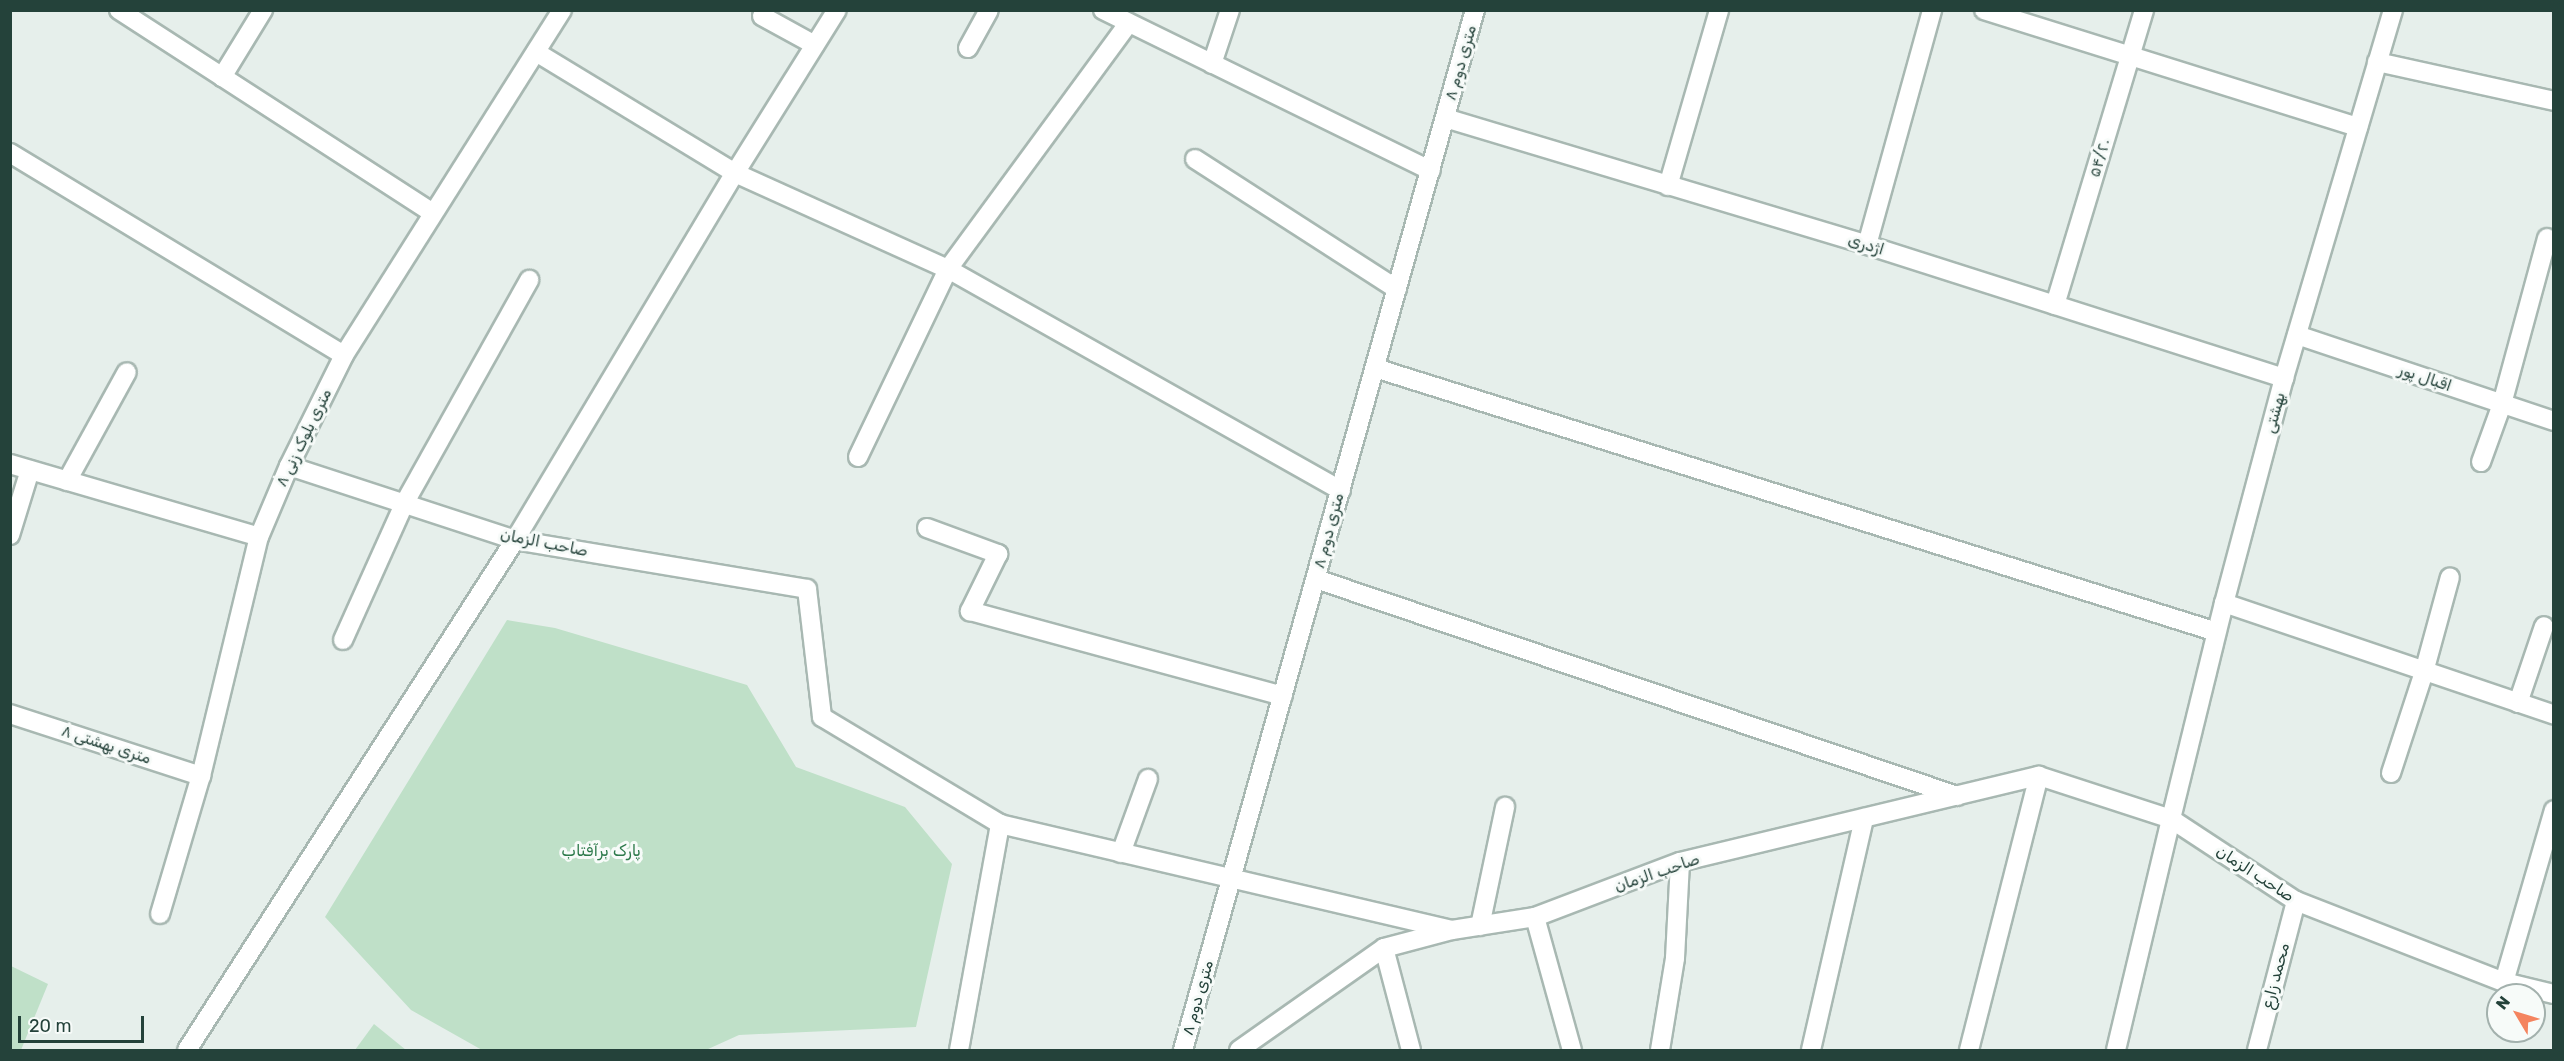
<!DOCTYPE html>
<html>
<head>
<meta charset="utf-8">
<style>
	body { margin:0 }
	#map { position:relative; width:2564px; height:1061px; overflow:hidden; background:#e6efeb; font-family:Rubik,Vazirmatn,sans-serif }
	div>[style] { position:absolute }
	.green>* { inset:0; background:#bfe0c8 }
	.roads { filter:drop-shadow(2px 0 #a8b8b2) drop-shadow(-2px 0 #a8b8b2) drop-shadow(0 2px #a8b8b2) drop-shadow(0 -2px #a8b8b2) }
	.minor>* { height:18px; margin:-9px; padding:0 9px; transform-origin:9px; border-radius:9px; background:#fff }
	.tertiary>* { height:18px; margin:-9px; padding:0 9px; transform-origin:9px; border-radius:9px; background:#fff }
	span { translate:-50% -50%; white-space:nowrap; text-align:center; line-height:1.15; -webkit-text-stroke:6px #f7fbf9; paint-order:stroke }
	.street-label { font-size:16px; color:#24423a }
	.park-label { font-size:16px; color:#2d7a4b }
	.frame { position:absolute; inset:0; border:12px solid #24423a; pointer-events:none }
	.north { position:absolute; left:2486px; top:983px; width:60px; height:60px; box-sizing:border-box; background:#f7fbf9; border:2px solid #a3b1ad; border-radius:50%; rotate:308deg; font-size:16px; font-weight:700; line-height:24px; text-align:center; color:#24423a }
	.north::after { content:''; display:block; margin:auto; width:21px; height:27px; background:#f4845f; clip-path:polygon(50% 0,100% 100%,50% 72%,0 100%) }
	.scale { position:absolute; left:18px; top:1016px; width:126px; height:27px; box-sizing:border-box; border:3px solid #24423a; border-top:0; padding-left:8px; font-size:18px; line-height:21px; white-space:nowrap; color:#24423a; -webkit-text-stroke:4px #f7fbf9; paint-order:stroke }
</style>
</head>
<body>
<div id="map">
	<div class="green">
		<i style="clip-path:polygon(507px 620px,555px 628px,747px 685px,796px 767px,905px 807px,952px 864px,916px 1027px,739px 1035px,706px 1050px,482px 1050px,411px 1010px,325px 917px)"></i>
		<i style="clip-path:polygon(11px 966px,48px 984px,21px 1050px,11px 1050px)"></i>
		<i style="clip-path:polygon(374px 1024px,406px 1050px,355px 1050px)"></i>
	</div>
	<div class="roads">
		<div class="minor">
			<i style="left:119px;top:10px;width:374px;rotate:32.9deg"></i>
			<i style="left:1103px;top:10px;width:365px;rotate:26.1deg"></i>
			<i style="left:1984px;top:10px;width:392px;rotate:17.4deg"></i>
			<i style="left:762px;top:16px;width:60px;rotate:28.7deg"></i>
			<i style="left:968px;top:48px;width:43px;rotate:-61.1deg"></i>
			<i style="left:536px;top:52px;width:233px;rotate:31.3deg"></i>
			<i style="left:735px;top:173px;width:234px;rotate:24.3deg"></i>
			<i style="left:948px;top:269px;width:451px;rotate:29.4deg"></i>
			<i style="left:2377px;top:62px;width:181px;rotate:12.4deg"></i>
			<i style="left:1212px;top:64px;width:57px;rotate:-71.6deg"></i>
			<i style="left:222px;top:77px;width:79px;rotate:-58.5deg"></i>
			<i style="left:1445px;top:118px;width:441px;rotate:16.7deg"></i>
			<i style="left:1867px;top:245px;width:438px;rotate:17.7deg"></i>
			<i style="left:10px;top:153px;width:390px;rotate:31.2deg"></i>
			<i style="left:1195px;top:159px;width:240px;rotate:32.8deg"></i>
			<i style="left:1668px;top:186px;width:183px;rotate:-73.8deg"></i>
			<i style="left:1867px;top:245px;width:244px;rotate:-74.5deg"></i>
			<i style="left:2055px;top:305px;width:308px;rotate:-73.2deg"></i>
			<i style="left:2297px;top:335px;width:271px;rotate:18.5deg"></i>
			<i style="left:858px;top:457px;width:208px;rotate:-64.4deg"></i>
			<i style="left:948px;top:269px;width:305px;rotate:-53.7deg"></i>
			<i style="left:2481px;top:462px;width:62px;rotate:-70.1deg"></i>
			<i style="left:2502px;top:404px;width:172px;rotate:-74.8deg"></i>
			<i style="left:10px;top:464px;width:259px;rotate:16.3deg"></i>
			<i style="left:289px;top:466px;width:238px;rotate:18.1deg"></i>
			<i style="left:515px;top:540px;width:296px;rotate:9.5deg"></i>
			<i style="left:807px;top:589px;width:129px;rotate:83.3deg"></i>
			<i style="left:822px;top:717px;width:208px;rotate:31deg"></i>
			<i style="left:1000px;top:824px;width:464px;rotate:13.2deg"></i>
			<i style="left:67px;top:481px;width:124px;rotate:-61.2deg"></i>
			<i style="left:927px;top:528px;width:76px;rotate:20.1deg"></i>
			<i style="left:998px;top:554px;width:64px;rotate:116.2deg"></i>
			<i style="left:970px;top:611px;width:324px;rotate:15.2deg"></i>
			<i style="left:10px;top:535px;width:68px;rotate:-72.9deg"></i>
			<i style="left:1316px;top:579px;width:677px;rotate:18.7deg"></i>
			<i style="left:2224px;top:603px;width:348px;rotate:18.7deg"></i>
			<i style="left:343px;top:640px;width:149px;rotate:-65.8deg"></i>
			<i style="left:404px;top:504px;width:257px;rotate:-60.8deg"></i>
			<i style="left:2518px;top:703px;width:81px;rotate:-71.3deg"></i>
			<i style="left:10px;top:714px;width:201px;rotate:18deg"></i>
			<i style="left:2391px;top:773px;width:106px;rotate:-71.9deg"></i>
			<i style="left:2424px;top:672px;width:98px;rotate:-74.7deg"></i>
			<i style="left:1121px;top:853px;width:79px;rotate:-70deg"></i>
			<i style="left:160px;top:914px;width:144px;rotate:-73.5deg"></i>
			<i style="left:201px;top:776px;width:246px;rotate:-76.4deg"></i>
			<i style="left:259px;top:537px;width:77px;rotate:-67.1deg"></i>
			<i style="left:289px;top:466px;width:124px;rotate:-63.6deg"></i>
			<i style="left:344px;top:355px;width:408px;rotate:-57.7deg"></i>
			<i style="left:1535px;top:917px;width:138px;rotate:74.5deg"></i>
			<i style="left:1480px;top:926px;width:122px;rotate:-78.1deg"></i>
			<i style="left:1384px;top:948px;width:106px;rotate:75.2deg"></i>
			<i style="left:2504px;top:982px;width:179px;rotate:-73.8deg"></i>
			<i style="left:187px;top:1050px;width:606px;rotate:-57.25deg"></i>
			<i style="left:515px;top:540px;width:428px;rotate:-59.1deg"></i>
			<i style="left:735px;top:173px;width:192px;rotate:-58deg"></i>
			<i style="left:959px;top:1050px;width:230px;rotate:-79.7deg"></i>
			<i style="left:1239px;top:1050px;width:177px;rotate:-35.1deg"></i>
			<i style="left:1384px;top:948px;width:70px;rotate:-14.8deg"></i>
			<i style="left:1452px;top:930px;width:84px;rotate:-8.9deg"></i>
			<i style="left:1535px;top:917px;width:155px;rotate:-20.8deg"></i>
			<i style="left:1680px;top:862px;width:369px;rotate:-13.5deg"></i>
			<i style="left:2039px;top:776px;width:139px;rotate:18deg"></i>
			<i style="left:2171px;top:819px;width:237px;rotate:103.4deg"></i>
			<i style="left:1660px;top:1050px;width:93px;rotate:-80.7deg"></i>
			<i style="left:1675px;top:958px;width:96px;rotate:-87deg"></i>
			<i style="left:1811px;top:1050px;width:238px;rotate:-77.1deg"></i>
			<i style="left:1969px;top:1050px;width:283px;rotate:-75.7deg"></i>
			<i style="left:2257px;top:1050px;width:154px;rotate:-75.3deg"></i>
		</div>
		<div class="tertiary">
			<i style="left:2393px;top:10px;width:384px;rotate:106.5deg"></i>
			<i style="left:2284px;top:378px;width:233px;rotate:104.9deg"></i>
			<i style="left:2224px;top:603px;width:222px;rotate:103.8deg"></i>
			<i style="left:2171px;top:819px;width:149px;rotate:33.3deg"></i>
			<i style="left:2296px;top:901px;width:223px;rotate:21.3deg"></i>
			<i style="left:2504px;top:982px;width:51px;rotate:13.5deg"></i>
			<i style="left:1375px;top:368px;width:882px;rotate:17.41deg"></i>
			<i style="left:1183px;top:1050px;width:1080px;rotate:-74.32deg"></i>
		</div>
	</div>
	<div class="street-label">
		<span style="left:1461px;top:63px;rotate:-74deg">۸ متری دوم</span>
		<span style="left:2100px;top:158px;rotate:-73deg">۵۴/۲۰</span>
		<span style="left:1866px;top:245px;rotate:17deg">اژدری</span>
		<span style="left:2425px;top:378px;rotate:19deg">اقبال پور</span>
		<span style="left:2275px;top:413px;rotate:-75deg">بهشتی</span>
		<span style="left:304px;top:438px;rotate:-64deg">۸ متری بلوک زنی</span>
		<span style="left:1329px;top:531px;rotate:-75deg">۸ متری دوم</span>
		<span style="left:544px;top:543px;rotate:11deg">صاحب الزمان</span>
		<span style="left:106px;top:745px;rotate:18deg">۸ متری بهشتی</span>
		<span style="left:1657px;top:873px;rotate:-19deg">صاحب الزمان</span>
		<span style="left:2255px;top:874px;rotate:33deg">صاحب الزمان</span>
		<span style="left:2276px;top:976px;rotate:-75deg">محمد زارع</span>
		<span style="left:1198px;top:998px;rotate:-74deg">۸ متری دوم</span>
	</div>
	<div class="park-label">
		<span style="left:601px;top:851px">پارک برآفتاب</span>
	</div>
	<div class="frame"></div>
	<div class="north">N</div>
	<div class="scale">20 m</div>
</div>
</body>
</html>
